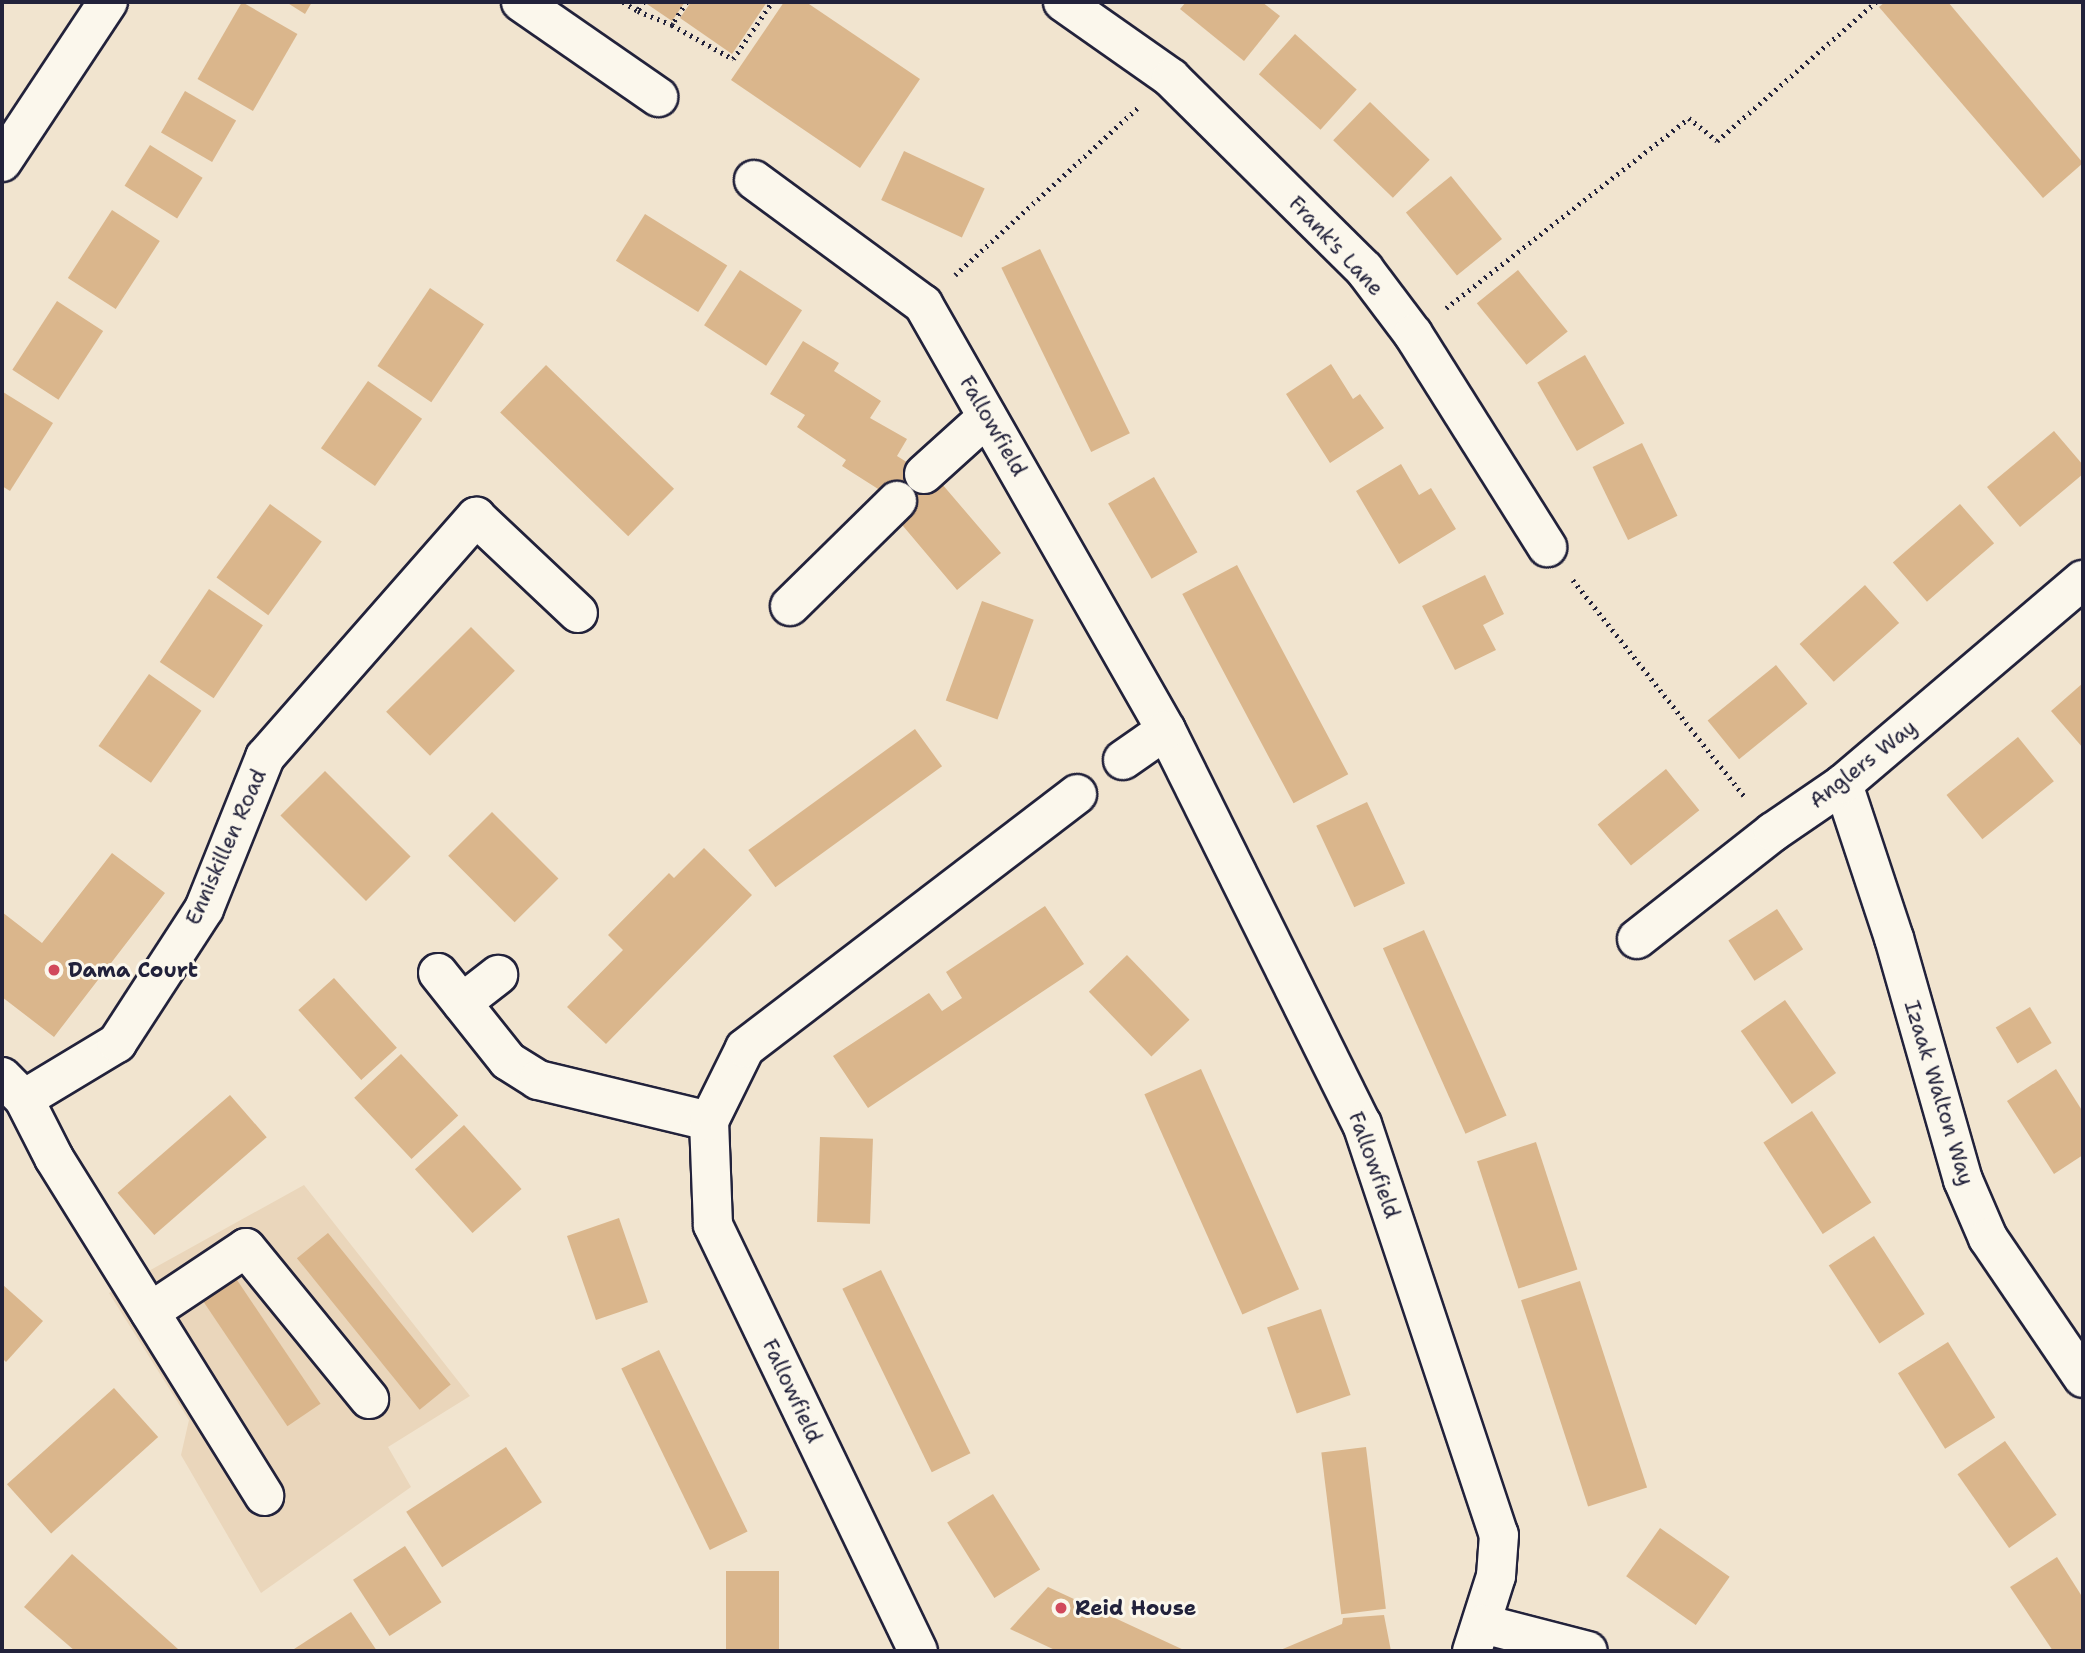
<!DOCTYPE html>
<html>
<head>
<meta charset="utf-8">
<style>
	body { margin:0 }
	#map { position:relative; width:2085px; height:1653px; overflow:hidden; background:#f1e4cf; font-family:"Shantell Sans",sans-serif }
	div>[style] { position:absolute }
	.built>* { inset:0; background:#ead6bb }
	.building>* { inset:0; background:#dab68c; transform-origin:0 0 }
	.path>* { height:4.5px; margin-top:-2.25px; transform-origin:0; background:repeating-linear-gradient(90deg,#22223b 0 2px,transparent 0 7px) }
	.roads { filter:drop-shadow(2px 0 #22223b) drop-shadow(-2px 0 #22223b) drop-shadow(0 2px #22223b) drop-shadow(0 -2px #22223b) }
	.minor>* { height:38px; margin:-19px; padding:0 19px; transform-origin:19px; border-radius:19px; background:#fbf7ec }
	.dots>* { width:19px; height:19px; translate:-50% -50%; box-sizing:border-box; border:4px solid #fbf7ec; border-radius:50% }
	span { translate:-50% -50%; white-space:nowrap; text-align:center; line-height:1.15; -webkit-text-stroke:6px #fbf7ec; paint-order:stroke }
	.street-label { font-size:21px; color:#22223b }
	.poi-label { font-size:21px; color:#22223b; font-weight:700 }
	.left { translate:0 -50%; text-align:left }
	.frame { position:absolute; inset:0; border:4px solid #22223b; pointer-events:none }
</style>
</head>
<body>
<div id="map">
	<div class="built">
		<i style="clip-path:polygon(304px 1185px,470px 1396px,388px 1447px,411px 1487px,261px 1593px,181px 1455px,189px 1420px,109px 1293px)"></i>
	</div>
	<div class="building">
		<i style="left:242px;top:2px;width:64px;height:89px;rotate:30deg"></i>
		<i style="clip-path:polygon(286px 2px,312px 2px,305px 14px)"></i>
		<i style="clip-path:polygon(644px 2px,685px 2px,672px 21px)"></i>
		<i style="clip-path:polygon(691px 2px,767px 2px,732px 54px,680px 18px)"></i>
		<i style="clip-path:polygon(784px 2px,806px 2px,920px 79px,860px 168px,731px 80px)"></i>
		<i style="clip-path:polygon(1186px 2px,1262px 2px,1280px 16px,1244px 61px,1180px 9px)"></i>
		<i style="clip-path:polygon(1885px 2px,1948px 2px,2083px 163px,2043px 198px,1879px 7px)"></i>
		<i style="left:1295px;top:34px;width:83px;height:54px;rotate:42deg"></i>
		<i style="left:185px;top:91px;width:59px;height:48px;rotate:30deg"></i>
		<i style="left:1370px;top:102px;width:83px;height:53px;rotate:44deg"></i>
		<i style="left:150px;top:145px;width:62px;height:48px;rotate:32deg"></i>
		<i style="left:904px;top:151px;width:89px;height:54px;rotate:25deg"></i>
		<i style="left:1451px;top:176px;width:81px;height:58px;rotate:51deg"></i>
		<i style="left:112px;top:210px;width:57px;height:81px;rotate:33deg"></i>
		<i style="left:645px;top:214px;width:97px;height:55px;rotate:32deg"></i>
		<i style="left:1040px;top:249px;width:205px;height:43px;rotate:64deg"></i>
		<i style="left:740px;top:270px;width:74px;height:66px;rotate:33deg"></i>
		<i style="left:1518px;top:270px;width:79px;height:53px;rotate:51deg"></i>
		<i style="left:430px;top:288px;width:65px;height:94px;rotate:34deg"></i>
		<i style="left:57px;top:301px;width:55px;height:82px;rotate:33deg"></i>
		<i style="clip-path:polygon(803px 341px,839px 363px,834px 371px,881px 401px,870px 418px,907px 439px,897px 456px,942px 484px,1001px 553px,957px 590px,898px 520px,897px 501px,842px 466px,846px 460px,797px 427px,805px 415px,770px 394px)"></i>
		<i style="left:1585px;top:355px;width:79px;height:55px;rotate:60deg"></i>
		<i style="clip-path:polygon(1331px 364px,1353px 399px,1360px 394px,1384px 428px,1330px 463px,1286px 394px)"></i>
		<i style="left:546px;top:365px;width:178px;height:66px;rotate:44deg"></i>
		<i style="left:368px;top:381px;width:66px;height:82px;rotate:35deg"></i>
		<i style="clip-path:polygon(3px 392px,53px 423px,10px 491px,2px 486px)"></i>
		<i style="clip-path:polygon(2054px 431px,2083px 465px,2083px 474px,2020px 527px,1987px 487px)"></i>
		<i style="left:1642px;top:443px;width:81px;height:55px;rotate:64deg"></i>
		<i style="clip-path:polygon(1401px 464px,1419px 495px,1431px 488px,1456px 529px,1399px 564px,1356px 491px)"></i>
		<i style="left:1154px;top:477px;width:87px;height:53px;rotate:60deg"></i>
		<i style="left:270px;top:504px;width:64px;height:91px;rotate:36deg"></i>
		<i style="left:1960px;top:504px;width:52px;height:89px;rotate:49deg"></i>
		<i style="left:1237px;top:565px;width:237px;height:62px;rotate:62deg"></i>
		<i style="clip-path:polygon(1485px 575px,1504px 614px,1483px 625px,1496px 650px,1455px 670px,1422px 606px)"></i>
		<i style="left:1865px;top:585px;width:51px;height:88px;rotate:48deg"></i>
		<i style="left:209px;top:589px;width:65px;height:88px;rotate:34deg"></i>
		<i style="left:982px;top:601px;width:55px;height:106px;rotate:20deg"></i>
		<i style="left:471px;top:627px;width:62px;height:120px;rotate:45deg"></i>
		<i style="left:1776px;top:665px;width:50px;height:88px;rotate:51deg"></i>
		<i style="left:149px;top:674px;width:64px;height:88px;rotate:35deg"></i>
		<i style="clip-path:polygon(2083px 683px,2083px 748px,2051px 711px)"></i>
		<i style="left:915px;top:729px;width:46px;height:206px;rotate:54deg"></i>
		<i style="left:2018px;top:737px;width:57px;height:92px;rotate:51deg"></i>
		<i style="left:1666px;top:769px;width:53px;height:88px;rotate:51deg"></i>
		<i style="left:325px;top:771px;width:121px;height:63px;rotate:45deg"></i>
		<i style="left:1367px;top:802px;width:90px;height:56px;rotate:65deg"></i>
		<i style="left:492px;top:812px;width:94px;height:62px;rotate:45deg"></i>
		<i style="clip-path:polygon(704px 848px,752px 895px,606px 1044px,567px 1007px,623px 950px,608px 935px,669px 873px,674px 878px)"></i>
		<i style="clip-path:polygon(112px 853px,165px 893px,54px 1037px,2px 997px,2px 912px,42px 943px)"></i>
		<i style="clip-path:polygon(1045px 906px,1084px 964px,868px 1108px,833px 1056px,929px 993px,942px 1011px,962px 998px,946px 972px)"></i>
		<i style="left:1777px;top:909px;width:48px;height:58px;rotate:57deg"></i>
		<i style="left:1424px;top:930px;width:203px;height:45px;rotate:66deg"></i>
		<i style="left:1127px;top:955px;width:90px;height:53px;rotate:46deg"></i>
		<i style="left:334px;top:978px;width:94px;height:48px;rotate:48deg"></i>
		<i style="left:1785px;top:1000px;width:89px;height:54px;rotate:55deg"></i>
		<i style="left:2030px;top:1007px;width:42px;height:40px;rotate:59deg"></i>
		<i style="left:401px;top:1054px;width:84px;height:64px;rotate:47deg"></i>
		<i style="left:1201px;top:1069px;width:241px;height:62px;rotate:66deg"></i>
		<i style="clip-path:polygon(2056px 1069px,2083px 1112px,2083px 1155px,2054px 1174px,2007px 1101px)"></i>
		<i style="left:230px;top:1095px;width:56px;height:149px;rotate:49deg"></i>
		<i style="left:1812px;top:1111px;width:109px;height:58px;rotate:57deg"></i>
		<i style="left:464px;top:1125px;width:86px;height:66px;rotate:48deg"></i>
		<i style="left:820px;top:1137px;width:53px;height:85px;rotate:2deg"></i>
		<i style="left:1536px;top:1142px;width:134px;height:62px;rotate:72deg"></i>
		<i style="left:619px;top:1218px;width:89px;height:55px;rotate:71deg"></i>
		<i style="left:328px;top:1233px;width:195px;height:40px;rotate:51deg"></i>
		<i style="left:1874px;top:1236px;width:93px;height:54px;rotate:57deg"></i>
		<i style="left:881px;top:1270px;width:204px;height:43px;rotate:64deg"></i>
		<i style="left:235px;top:1277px;width:153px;height:40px;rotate:56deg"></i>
		<i style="left:1580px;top:1281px;width:217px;height:62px;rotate:72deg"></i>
		<i style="clip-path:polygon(2px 1284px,43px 1321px,6px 1362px,2px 1358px)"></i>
		<i style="left:1321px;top:1309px;width:91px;height:57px;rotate:71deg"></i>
		<i style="left:1948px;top:1342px;width:89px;height:59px;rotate:58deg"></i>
		<i style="left:659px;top:1350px;width:202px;height:42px;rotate:64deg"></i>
		<i style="left:114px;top:1388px;width:66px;height:144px;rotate:48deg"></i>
		<i style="left:2005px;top:1441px;width:90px;height:58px;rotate:55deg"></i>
		<i style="left:506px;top:1447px;width:66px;height:119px;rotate:57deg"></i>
		<i style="left:1366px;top:1447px;width:163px;height:45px;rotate:83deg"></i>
		<i style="left:993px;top:1494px;width:89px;height:54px;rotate:58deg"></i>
		<i style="left:1660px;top:1528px;width:85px;height:59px;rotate:35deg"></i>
		<i style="left:405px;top:1546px;width:67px;height:62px;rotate:57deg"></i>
		<i style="clip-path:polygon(72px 1554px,178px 1649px,176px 1651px,75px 1651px,24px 1607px)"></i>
		<i style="clip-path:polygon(2057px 1557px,2083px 1598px,2083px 1649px,2080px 1651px,2053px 1651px,2010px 1587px)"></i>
		<i style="left:726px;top:1571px;width:53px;height:80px"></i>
		<i style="clip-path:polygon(1048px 1587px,1186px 1651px,1057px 1651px,1010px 1629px)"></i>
		<i style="clip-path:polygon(351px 1612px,377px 1651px,291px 1651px)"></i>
		<i style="clip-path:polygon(1384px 1615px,1391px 1651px,1278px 1651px,1342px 1624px,1343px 1618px)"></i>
	</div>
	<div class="path">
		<i style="left:623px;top:2px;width:17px;rotate:31deg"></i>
		<i style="left:644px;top:2px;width:11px;rotate:124deg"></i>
		<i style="left:638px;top:11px;width:37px;rotate:22deg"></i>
		<i style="left:687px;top:2px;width:27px;rotate:123deg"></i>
		<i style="left:672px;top:25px;width:70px;rotate:29.1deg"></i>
		<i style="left:733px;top:59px;width:69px;rotate:-55.6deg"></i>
		<i style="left:955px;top:275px;width:247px;rotate:-42.5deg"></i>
		<i style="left:1446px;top:308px;width:308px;rotate:-38deg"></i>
		<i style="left:1689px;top:118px;width:36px;rotate:39deg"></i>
		<i style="left:1717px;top:141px;width:211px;rotate:-41.2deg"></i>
		<i style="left:1573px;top:580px;width:278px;rotate:51.6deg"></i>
	</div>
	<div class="roads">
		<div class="minor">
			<i style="left:521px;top:2px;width:167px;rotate:34.7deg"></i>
			<i style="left:1063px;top:2px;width:132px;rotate:35.1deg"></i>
			<i style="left:1171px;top:78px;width:272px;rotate:44.7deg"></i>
			<i style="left:1364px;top:269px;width:81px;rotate:53deg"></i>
			<i style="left:1413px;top:334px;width:252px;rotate:57.8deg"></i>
			<i style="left:2px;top:162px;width:192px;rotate:-56.5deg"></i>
			<i style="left:754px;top:180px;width:210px;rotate:36.3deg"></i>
			<i style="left:923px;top:304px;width:490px;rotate:60.3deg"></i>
			<i style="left:1166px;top:730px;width:440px;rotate:63.6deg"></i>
			<i style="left:1362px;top:1124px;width:433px;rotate:71.6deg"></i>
			<i style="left:1499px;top:1535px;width:41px;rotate:94.2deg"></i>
			<i style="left:1496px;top:1576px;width:79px;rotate:107.7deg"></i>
			<i style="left:924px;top:474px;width:85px;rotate:-42.1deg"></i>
			<i style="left:790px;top:606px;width:150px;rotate:-44.5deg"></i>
			<i style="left:1123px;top:760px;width:52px;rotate:-34.9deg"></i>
			<i style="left:1843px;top:784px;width:162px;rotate:71.7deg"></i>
			<i style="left:1894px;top:938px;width:252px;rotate:74.1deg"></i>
			<i style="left:1963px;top:1180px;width:63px;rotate:66.7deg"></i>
			<i style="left:1988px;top:1238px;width:169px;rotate:55.8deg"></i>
			<i style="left:1637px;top:939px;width:173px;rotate:-38.2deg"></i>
			<i style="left:1773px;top:832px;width:85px;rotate:-34.4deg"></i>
			<i style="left:1843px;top:784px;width:315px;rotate:-40.4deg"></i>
			<i style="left:438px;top:973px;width:112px;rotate:51.5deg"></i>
			<i style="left:508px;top:1061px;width:36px;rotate:32deg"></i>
			<i style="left:538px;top:1080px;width:176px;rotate:13.5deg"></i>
			<i style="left:462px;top:1003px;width:46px;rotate:-37.9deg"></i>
			<i style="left:2px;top:1077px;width:31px;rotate:45deg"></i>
			<i style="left:24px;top:1099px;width:66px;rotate:63deg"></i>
			<i style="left:54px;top:1158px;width:398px;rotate:58.1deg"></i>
			<i style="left:24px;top:1099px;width:109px;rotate:-31.1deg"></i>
			<i style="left:117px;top:1043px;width:160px;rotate:-57deg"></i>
			<i style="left:204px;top:909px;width:164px;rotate:-68.1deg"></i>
			<i style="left:265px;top:757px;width:320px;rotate:-48.7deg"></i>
			<i style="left:476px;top:517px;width:140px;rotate:43.3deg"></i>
			<i style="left:150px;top:1312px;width:115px;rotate:-33.7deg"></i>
			<i style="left:246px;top:1248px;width:195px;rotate:50.8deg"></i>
			<i style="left:1483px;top:1624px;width:108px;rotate:14.4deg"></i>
			<i style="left:918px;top:1651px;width:473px;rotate:-115.7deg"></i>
			<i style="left:713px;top:1225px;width:104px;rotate:-92.2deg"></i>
			<i style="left:709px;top:1121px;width:81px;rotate:-63.7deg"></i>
			<i style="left:745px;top:1048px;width:418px;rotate:-37.4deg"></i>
		</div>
	</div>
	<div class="dots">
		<i style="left:54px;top:970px;background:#d1495b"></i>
		<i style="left:1061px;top:1608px;background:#d1495b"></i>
	</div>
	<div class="street-label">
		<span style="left:1336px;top:246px;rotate:47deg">Frank's Lane</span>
		<span style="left:993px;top:426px;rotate:60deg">Fallowfield</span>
		<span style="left:1863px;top:764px;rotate:-38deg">Anglers Way</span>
		<span style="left:226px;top:847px;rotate:-66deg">Enniskillen Road</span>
		<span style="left:1939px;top:1093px;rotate:73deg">Izaak Walton Way</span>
		<span style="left:1374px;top:1165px;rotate:70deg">Fallowfield</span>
		<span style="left:792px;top:1391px;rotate:65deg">Fallowfield</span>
	</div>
	<div class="poi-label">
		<span class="left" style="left:68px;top:970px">Dama Court</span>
		<span class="left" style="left:1075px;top:1608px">Reid House</span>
	</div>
	<div class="frame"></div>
</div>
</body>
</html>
